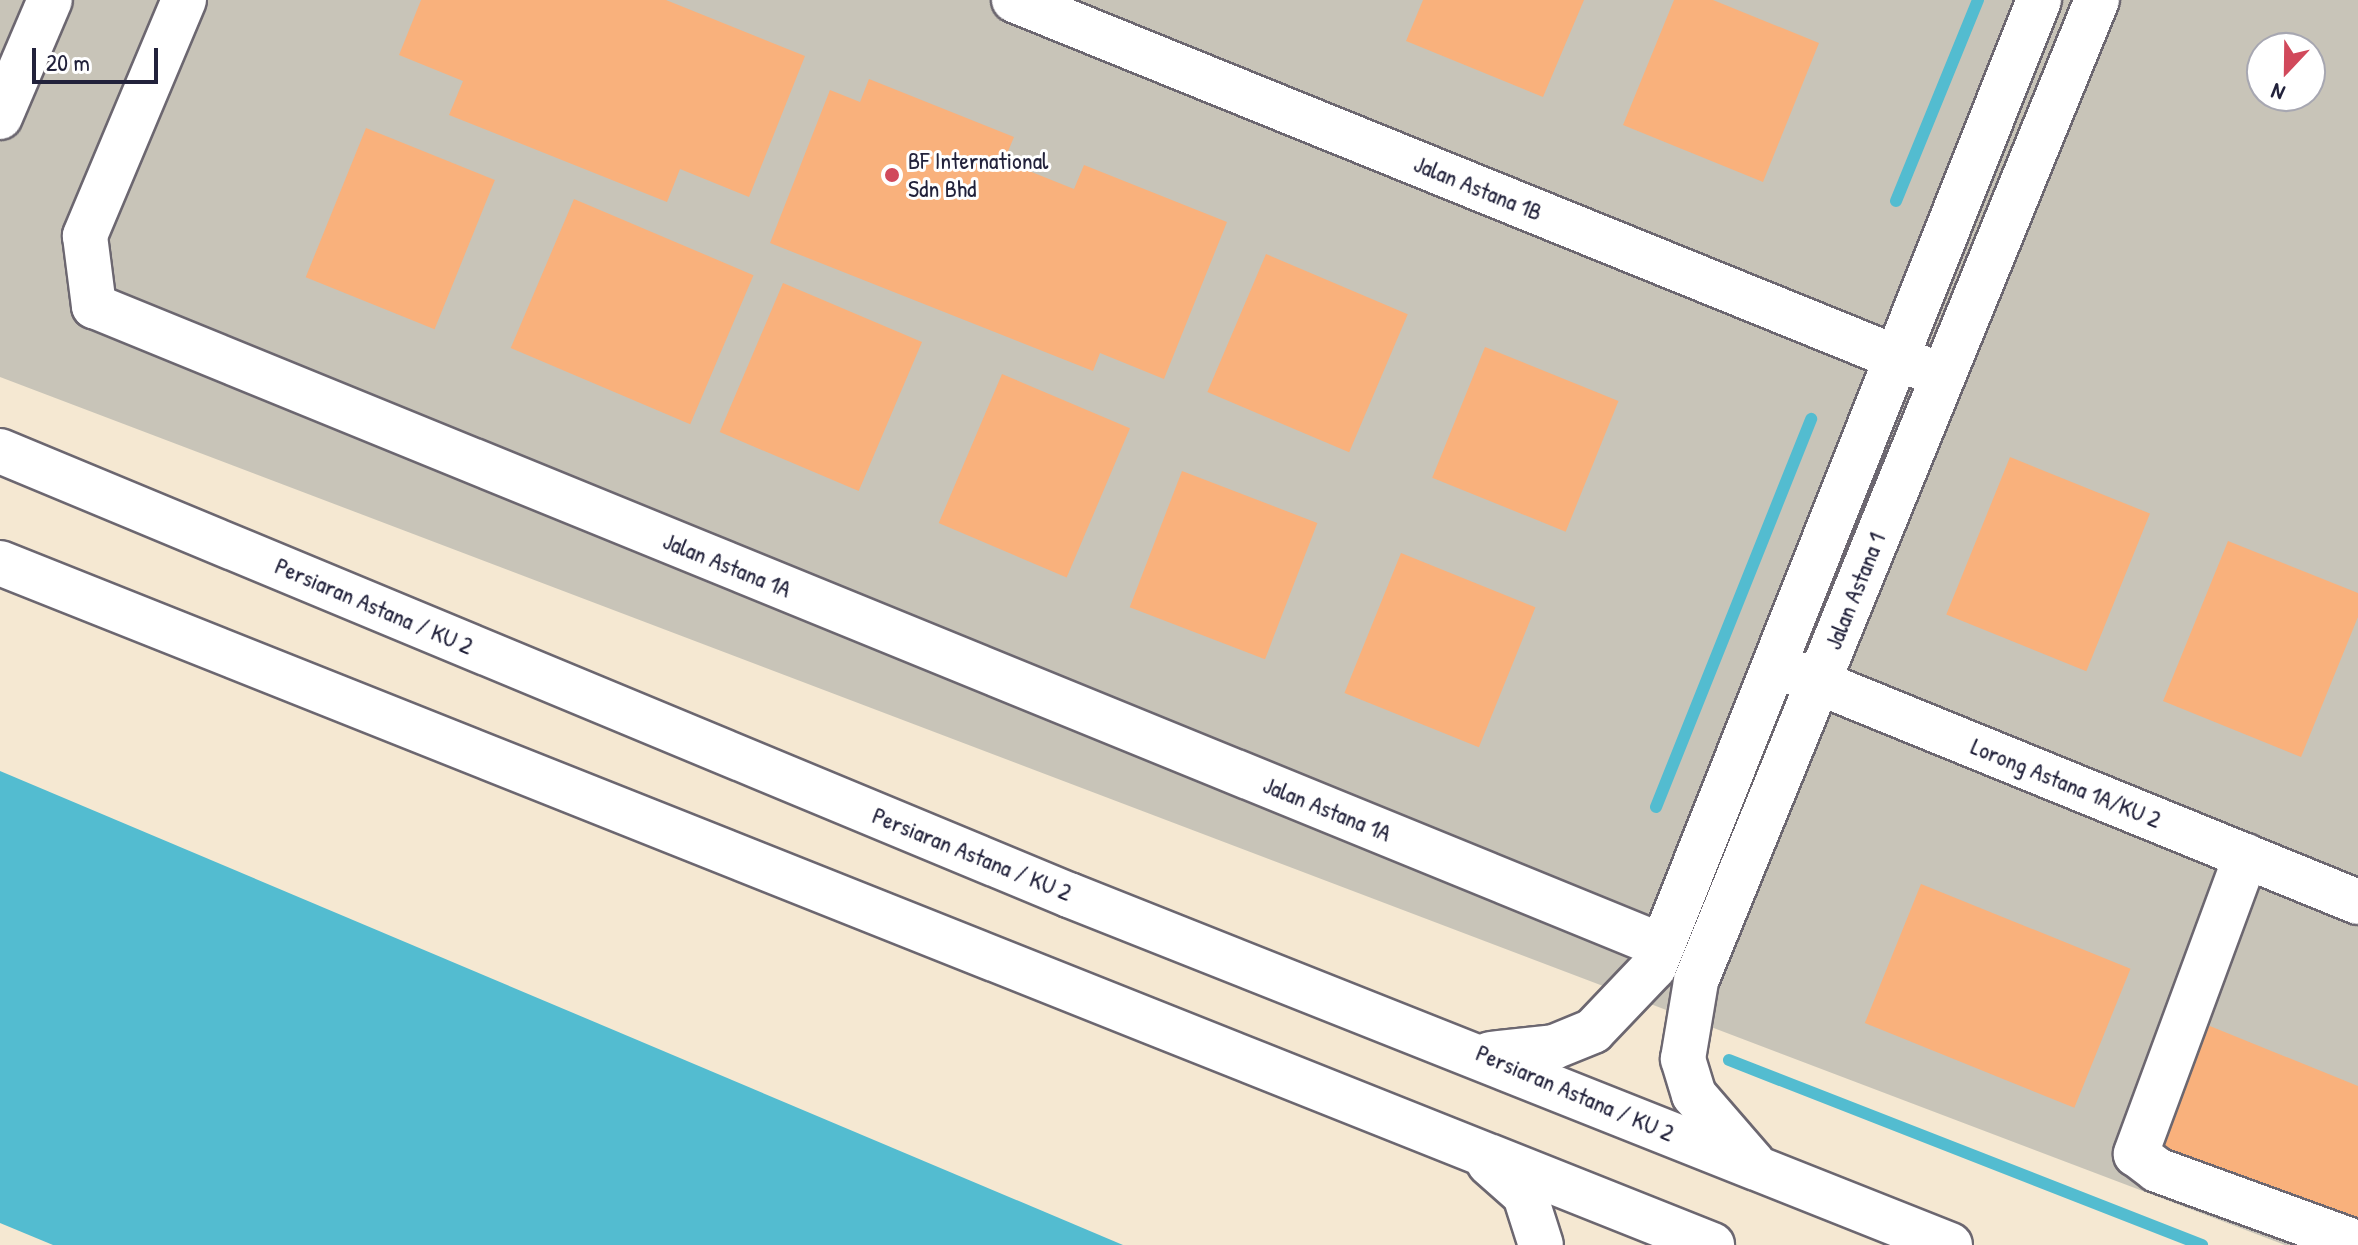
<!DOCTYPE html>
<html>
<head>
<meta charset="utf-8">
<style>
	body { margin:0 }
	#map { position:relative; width:2358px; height:1245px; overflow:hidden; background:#f5e8d2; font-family:"Patrick Hand",sans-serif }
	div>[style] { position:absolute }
	.industrial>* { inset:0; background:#c8c4b8 }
	.water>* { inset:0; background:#53bcd0 }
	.stream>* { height:12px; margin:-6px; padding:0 6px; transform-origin:6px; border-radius:6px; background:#53bcd0 }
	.building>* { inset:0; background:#f9b17c; transform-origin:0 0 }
	.roads { filter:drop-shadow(2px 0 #6c6770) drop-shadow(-2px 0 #6c6770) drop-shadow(0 2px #6c6770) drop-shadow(0 -2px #6c6770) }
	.minor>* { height:44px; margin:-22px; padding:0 22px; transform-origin:22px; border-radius:22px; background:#fff }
	.dots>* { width:22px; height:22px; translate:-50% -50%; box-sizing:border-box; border:4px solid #fff; border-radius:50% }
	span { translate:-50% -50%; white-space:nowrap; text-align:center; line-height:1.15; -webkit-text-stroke:6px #fff; paint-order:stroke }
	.poi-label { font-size:24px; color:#22223b }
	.left { translate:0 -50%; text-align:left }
	.street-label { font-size:24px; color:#22223b }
	.north { position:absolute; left:2246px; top:32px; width:80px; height:80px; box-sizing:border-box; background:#fff; border:2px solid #a7a7b1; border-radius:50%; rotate:202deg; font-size:22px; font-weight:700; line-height:32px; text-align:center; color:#22223b }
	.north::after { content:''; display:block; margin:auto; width:28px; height:36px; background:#d1495b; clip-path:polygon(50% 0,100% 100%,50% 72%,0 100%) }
	.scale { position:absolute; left:32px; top:48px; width:126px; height:36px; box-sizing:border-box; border:4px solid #22223b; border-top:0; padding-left:10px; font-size:24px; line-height:28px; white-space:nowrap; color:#22223b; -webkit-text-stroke:6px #fff; paint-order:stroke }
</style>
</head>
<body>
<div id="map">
	<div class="industrial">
		<i style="clip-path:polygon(evenodd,0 0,2358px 0,2358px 1245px,2285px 1245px,0 377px,0 0,2262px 48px,2310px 48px,2310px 96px,2262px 96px,2262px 48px)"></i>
	</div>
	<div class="water">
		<i style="clip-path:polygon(0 771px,1123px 1245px,53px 1245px,0 1223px)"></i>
	</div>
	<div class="stream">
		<i style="left:1896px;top:201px;width:217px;rotate:-67.8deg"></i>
		<i style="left:1656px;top:807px;width:418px;rotate:-68.2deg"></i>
		<i style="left:1729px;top:1060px;width:508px;rotate:21.36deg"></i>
	</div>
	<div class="building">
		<i style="clip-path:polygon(421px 0,666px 0,805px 56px,749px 197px,680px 169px,667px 202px,449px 115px,463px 81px,399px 55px)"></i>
		<i style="clip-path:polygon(1423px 0,1584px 0,1543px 97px,1406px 41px)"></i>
		<i style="clip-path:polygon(1674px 0,1713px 0,1819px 43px,1763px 182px,1623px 125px)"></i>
		<i style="clip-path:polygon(869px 79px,1014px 137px,1004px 161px,1074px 189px,1084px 165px,1227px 222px,1164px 379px,1100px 353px,1093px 371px,770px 243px,830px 90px,860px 102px)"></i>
		<i style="left:366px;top:128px;width:139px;height:161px;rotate:22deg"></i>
		<i style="left:574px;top:199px;width:195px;height:162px;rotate:23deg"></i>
		<i style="left:1266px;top:254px;width:154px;height:150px;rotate:23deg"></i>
		<i style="left:783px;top:283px;width:151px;height:162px;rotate:23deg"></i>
		<i style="left:1485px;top:347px;width:144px;height:141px;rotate:22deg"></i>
		<i style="left:1002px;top:374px;width:139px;height:162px;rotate:23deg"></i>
		<i style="left:2010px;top:457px;width:151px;height:170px;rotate:22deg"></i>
		<i style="left:1182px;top:471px;width:145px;height:146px;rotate:21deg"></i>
		<i style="clip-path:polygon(2228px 541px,2358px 593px,2358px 617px,2301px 757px,2163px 701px)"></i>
		<i style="left:1401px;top:553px;width:145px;height:151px;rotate:22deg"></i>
		<i style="left:1921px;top:884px;width:226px;height:150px;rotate:22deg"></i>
		<i style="clip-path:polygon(2200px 1022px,2358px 1086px,2358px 1226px,2151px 1143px)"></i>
	</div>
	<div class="roads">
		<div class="minor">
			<i style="left:184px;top:0;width:256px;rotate:112.8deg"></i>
			<i style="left:85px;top:236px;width:71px;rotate:82.7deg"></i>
			<i style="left:94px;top:306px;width:1694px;rotate:22.2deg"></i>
			<i style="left:1014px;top:0;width:980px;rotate:22.06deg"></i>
			<i style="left:0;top:117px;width:127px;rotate:-66.9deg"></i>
			<i style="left:0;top:451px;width:1158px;rotate:22.56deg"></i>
			<i style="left:1069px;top:895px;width:948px;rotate:21.67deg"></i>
			<i style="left:0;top:563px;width:1843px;rotate:21.72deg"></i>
			<i style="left:1793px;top:672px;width:610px;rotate:22.15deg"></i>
			<i style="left:2246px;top:856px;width:318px;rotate:110.3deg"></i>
			<i style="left:2136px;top:1154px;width:26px;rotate:37deg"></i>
			<i style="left:2157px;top:1170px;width:214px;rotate:20deg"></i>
			<i style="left:1490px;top:1054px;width:64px;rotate:-6.2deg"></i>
			<i style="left:1554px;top:1047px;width:42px;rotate:-22.3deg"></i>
			<i style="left:1593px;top:1031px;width:88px;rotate:-46.4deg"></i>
			<i style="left:1654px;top:967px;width:1041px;rotate:-68.29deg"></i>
			<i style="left:1489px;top:1163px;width:48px;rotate:41.6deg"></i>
			<i style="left:1525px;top:1195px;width:52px;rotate:72.3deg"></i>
			<i style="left:1753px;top:1163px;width:90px;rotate:-130.9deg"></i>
			<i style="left:1694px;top:1095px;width:38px;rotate:-107deg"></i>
			<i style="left:1683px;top:1059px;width:79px;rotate:-80.5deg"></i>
			<i style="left:1696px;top:981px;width:1060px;rotate:-67.77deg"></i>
		</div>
	</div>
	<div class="dots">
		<i style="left:892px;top:175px;background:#d1495b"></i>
	</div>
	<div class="poi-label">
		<span class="left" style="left:908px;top:175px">BF International<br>Sdn Bhd</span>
	</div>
	<div class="street-label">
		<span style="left:1478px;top:188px;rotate:22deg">Jalan Astana 1B</span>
		<span style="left:727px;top:565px;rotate:22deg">Jalan Astana 1A</span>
		<span style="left:1855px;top:591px;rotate:-68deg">Jalan Astana 1</span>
		<span style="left:374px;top:606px;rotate:23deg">Persiaran Astana / KU 2</span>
		<span style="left:2066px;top:783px;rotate:22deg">Lorong Astana 1A/KU 2</span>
		<span style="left:1327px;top:809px;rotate:22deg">Jalan Astana 1A</span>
		<span style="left:972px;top:854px;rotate:22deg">Persiaran Astana / KU 2</span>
		<span style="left:1575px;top:1093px;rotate:23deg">Persiaran Astana / KU 2</span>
	</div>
	<div class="north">N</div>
	<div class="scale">20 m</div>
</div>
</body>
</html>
